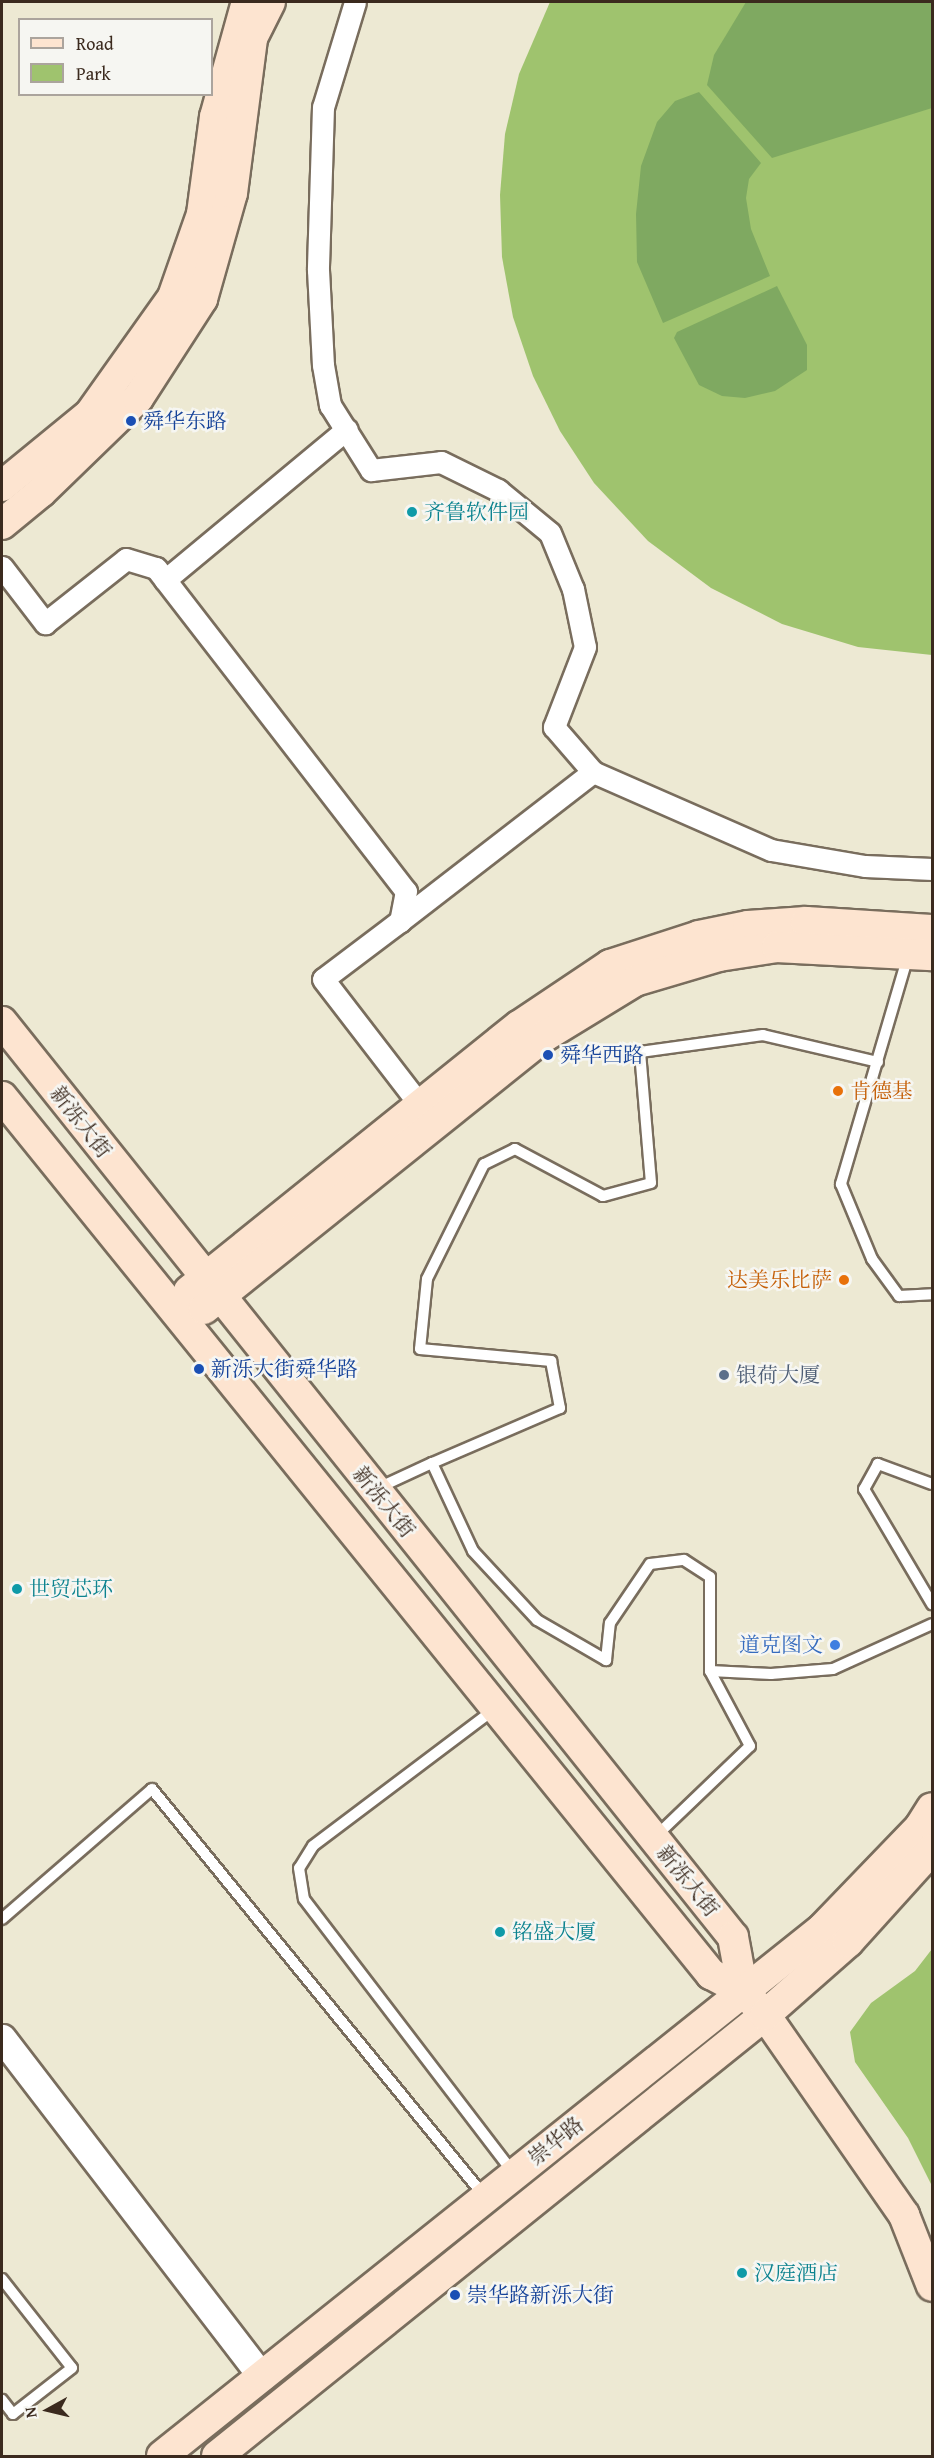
<!DOCTYPE html>
<html>
<head>
<meta charset="utf-8">
<style>
	body { margin:0 }
	#map { position:relative; width:934px; height:2458px; overflow:hidden; background:#ede9d3; font-family:"Gentium Book Plus","Noto Serif SC",serif }
	div>[style] { position:absolute }
	.green>* { inset:0; background:#9fc36e }
	.forest>* { inset:0; background:#7fa961 }
	.roads { filter:drop-shadow(2px 0 #796d5d) drop-shadow(-2px 0 #796d5d) drop-shadow(0 2px #796d5d) drop-shadow(0 -2px #796d5d) }
	.service>* { height:10px; margin:-5px; padding:0 5px; transform-origin:5px; border-radius:5px; background:#fff }
	.minor>* { height:21px; margin:-10.5px; padding:0 10.5px; transform-origin:10.5px; border-radius:10.5px; background:#fff }
	.tertiary>* { height:27px; margin:-13.5px; padding:0 13.5px; transform-origin:13.5px; border-radius:13.5px; background:#fff }
	.secondary>* { height:30px; margin:-15px; padding:0 15px; transform-origin:15px; border-radius:15px; background:#fde4d0 }
	.dots>* { width:16px; height:16px; translate:-50% -50%; box-sizing:border-box; border:3px solid #f6f6f2; border-radius:50% }
	span { translate:-50% -50%; white-space:nowrap; text-align:center; line-height:1.15; -webkit-text-stroke:5px #f6f6f2; paint-order:stroke }
	.transit-label { font-size:21px; color:#164399 }
	.left { translate:0 -50%; text-align:left }
	.culture-label { font-size:21px; color:#0d838f }
	.food-label { font-size:21px; color:#c56008 }
	.right { translate:-100% -50%; text-align:right }
	.street-label { font-size:21px; color:#3b2a1e }
	.service-label { font-size:21px; color:#4e5e75 }
	.shop-label { font-size:21px; color:#366cbe }
	.frame { position:absolute; inset:0; border:3px solid #3b2a1e; pointer-events:none }
	.legend { position:absolute; left:18px; top:18px; width:195px; height:78px; box-sizing:border-box; background:#f6f6f2; border:2px solid #aba49d; margin:0; padding:8px 10px; list-style:none; font-size:18px; color:#3b2a1e }
	.legend li { display:flex; align-items:center; gap:12px; height:30px }
	.legend b { width:30px; border:2px solid #aba49d }
	.north { position:absolute; left:18px; top:2380px; width:60px; height:60px; -webkit-text-stroke:4px #f6f6f2; paint-order:stroke; rotate:262deg; font-size:16px; font-weight:700; line-height:24px; text-align:center; color:#3b2a1e }
	.north::after { content:''; display:block; margin:auto; width:21px; height:27px; background:#3b2a1e; clip-path:polygon(50% 0,100% 100%,50% 72%,0 100%) }
</style>
</head>
<body>
<div id="map">
	<div class="green">
		<i style="clip-path:polygon(550px 2px,932px 2px,932px 655px,858px 647px,782px 624px,711px 588px,648px 541px,594px 483px,560px 431px,533px 376px,513px 317px,502px 257px,500px 195px,505px 134px,519px 74px)"></i>
		<i style="clip-path:polygon(932px 1949px,932px 2186px,908px 2138px,855px 2062px,850px 2032px,871px 2003px,915px 1971px)"></i>
	</div>
	<div class="forest">
		<i style="clip-path:polygon(746px 2px,932px 2px,932px 108px,772px 158px,707px 85px,714px 55px)"></i>
		<i style="clip-path:polygon(699px 92px,761px 163px,749px 179px,746px 198px,751px 229px,770px 276px,663px 323px,637px 262px,636px 214px,641px 166px,657px 122px,675px 101px)"></i>
		<i style="clip-path:polygon(777px 286px,807px 345px,807px 370px,775px 391px,745px 398px,722px 396px,699px 385px,674px 338px,677px 332px)"></i>
	</div>
	<div class="roads">
		<div class="service">
			<i style="left:908px;top:956px;width:238px;rotate:106.4deg"></i>
			<i style="left:841px;top:1184px;width:81px;rotate:67.5deg"></i>
			<i style="left:872px;top:1259px;width:46px;rotate:53.9deg"></i>
			<i style="left:899px;top:1296px;width:33px;rotate:-3deg"></i>
			<i style="left:878px;top:1062px;width:118px;rotate:-166.8deg"></i>
			<i style="left:763px;top:1035px;width:124px;rotate:172.1deg"></i>
			<i style="left:640px;top:1052px;width:131px;rotate:85.2deg"></i>
			<i style="left:651px;top:1183px;width:50px;rotate:164.8deg"></i>
			<i style="left:603px;top:1196px;width:100px;rotate:-151.9deg"></i>
			<i style="left:515px;top:1149px;width:34px;rotate:154deg"></i>
			<i style="left:484px;top:1164px;width:128px;rotate:116.4deg"></i>
			<i style="left:427px;top:1279px;width:70px;rotate:95.7deg"></i>
			<i style="left:420px;top:1349px;width:132px;rotate:5.2deg"></i>
			<i style="left:551px;top:1361px;width:48px;rotate:79.2deg"></i>
			<i style="left:560px;top:1408px;width:139px;rotate:156.7deg"></i>
			<i style="left:432px;top:1463px;width:97px;rotate:65deg"></i>
			<i style="left:473px;top:1551px;width:94px;rotate:47.2deg"></i>
			<i style="left:537px;top:1620px;width:80px;rotate:30.1deg"></i>
			<i style="left:606px;top:1660px;width:37px;rotate:-84deg"></i>
			<i style="left:610px;top:1623px;width:71px;rotate:-55.9deg"></i>
			<i style="left:650px;top:1564px;width:34px;rotate:-7deg"></i>
			<i style="left:684px;top:1560px;width:31px;rotate:33deg"></i>
			<i style="left:710px;top:1577px;width:94px;rotate:90deg"></i>
			<i style="left:710px;top:1671px;width:61px;rotate:2.8deg"></i>
			<i style="left:771px;top:1674px;width:62px;rotate:-4.6deg"></i>
			<i style="left:833px;top:1669px;width:109px;rotate:-24.4deg"></i>
			<i style="left:932px;top:1484px;width:58px;rotate:-159.7deg"></i>
			<i style="left:878px;top:1464px;width:29px;rotate:119deg"></i>
			<i style="left:864px;top:1489px;width:134px;rotate:59.4deg"></i>
			<i style="left:378px;top:1488px;width:60px;rotate:-24.8deg"></i>
			<i style="left:496px;top:1708px;width:229px;rotate:143deg"></i>
			<i style="left:313px;top:1846px;width:26px;rotate:122deg"></i>
			<i style="left:299px;top:1868px;width:31px;rotate:81deg"></i>
			<i style="left:304px;top:1899px;width:346px;rotate:52.6deg"></i>
			<i style="left:656px;top:1836px;width:130px;rotate:-43.8deg"></i>
			<i style="left:750px;top:1746px;width:85px;rotate:-118.1deg"></i>
			<i style="left:2px;top:1919px;width:198px;rotate:-40.9deg"></i>
			<i style="left:152px;top:1789px;width:527px;rotate:50.78deg"></i>
			<i style="left:2px;top:2279px;width:113px;rotate:51.8deg"></i>
			<i style="left:72px;top:2368px;width:75px;rotate:142.1deg"></i>
			<i style="left:13px;top:2414px;width:18px;rotate:-128deg"></i>
		</div>
		<div class="minor">
			<i style="left:355px;top:2px;width:110px;rotate:106.9deg"></i>
			<i style="left:323px;top:107px;width:163px;rotate:91.8deg"></i>
			<i style="left:318px;top:270px;width:95px;rotate:87deg"></i>
			<i style="left:323px;top:365px;width:41px;rotate:80.1deg"></i>
			<i style="left:330px;top:405px;width:77px;rotate:57.8deg"></i>
			<i style="left:371px;top:470px;width:70px;rotate:-6.5deg"></i>
			<i style="left:441px;top:462px;width:64px;rotate:26.2deg"></i>
			<i style="left:498px;top:490px;width:67px;rotate:39.6deg"></i>
			<i style="left:550px;top:533px;width:61px;rotate:67.7deg"></i>
			<i style="left:573px;top:589px;width:59px;rotate:78.3deg"></i>
			<i style="left:585px;top:647px;width:86px;rotate:111.2deg"></i>
			<i style="left:554px;top:727px;width:60px;rotate:49.1deg"></i>
			<i style="left:593px;top:772px;width:194px;rotate:23.7deg"></i>
			<i style="left:771px;top:850px;width:95px;rotate:9.7deg"></i>
			<i style="left:865px;top:866px;width:67px;rotate:2.6deg"></i>
			<i style="left:2px;top:567px;width:71px;rotate:52.5deg"></i>
			<i style="left:45px;top:623px;width:103px;rotate:-38.3deg"></i>
			<i style="left:126px;top:559px;width:31px;rotate:17deg"></i>
			<i style="left:156px;top:568px;width:408px;rotate:52.3deg"></i>
			<i style="left:406px;top:891px;width:31px;rotate:101deg"></i>
			<i style="left:400px;top:921px;width:96px;rotate:143deg"></i>
			<i style="left:323px;top:979px;width:159px;rotate:52.4deg"></i>
			<i style="left:165px;top:580px;width:236px;rotate:-39.7deg"></i>
			<i style="left:400px;top:921px;width:244px;rotate:-37.7deg"></i>
		</div>
		<div class="tertiary">
			<i style="left:2px;top:2038px;width:427px;rotate:52.5deg"></i>
		</div>
		<div class="secondary">
			<i style="left:2px;top:486px;width:114px;rotate:-39.3deg"></i>
			<i style="left:90px;top:414px;width:143px;rotate:-54.6deg"></i>
			<i style="left:173px;top:297px;width:88px;rotate:-70.7deg"></i>
			<i style="left:202px;top:214px;width:98px;rotate:-82.4deg"></i>
			<i style="left:215px;top:117px;width:119px;rotate:-74.5deg"></i>
			<i style="left:2px;top:524px;width:50px;rotate:-39.4deg"></i>
			<i style="left:41px;top:492px;width:135px;rotate:-44.1deg"></i>
			<i style="left:138px;top:398px;width:118px;rotate:-57.1deg"></i>
			<i style="left:202px;top:299px;width:110px;rotate:-74.2deg"></i>
			<i style="left:232px;top:193px;width:156px;rotate:-82.6deg"></i>
			<i style="left:252px;top:38px;width:40px;rotate:-63.4deg"></i>
			<i style="left:2px;top:1022px;width:1171px;rotate:51.38deg"></i>
			<i style="left:733px;top:1937px;width:55px;rotate:79.5deg"></i>
			<i style="left:2px;top:1097px;width:1128px;rotate:51.05deg"></i>
			<i style="left:711px;top:1974px;width:36px;rotate:28deg"></i>
			<i style="left:743px;top:1991px;width:33px;rotate:47deg"></i>
			<i style="left:765px;top:2015px;width:244px;rotate:55.2deg"></i>
			<i style="left:904px;top:2215px;width:76px;rotate:68.5deg"></i>
			<i style="left:189px;top:1291px;width:423px;rotate:-38.8deg"></i>
			<i style="left:519px;top:1026px;width:110px;rotate:-33.8deg"></i>
			<i style="left:610px;top:965px;width:94px;rotate:-18deg"></i>
			<i style="left:699px;top:936px;width:50px;rotate:-11.5deg"></i>
			<i style="left:748px;top:926px;width:58px;rotate:-3.9deg"></i>
			<i style="left:806px;top:922px;width:126px;rotate:3.6deg"></i>
			<i style="left:204px;top:1309px;width:437px;rotate:-38.7deg"></i>
			<i style="left:545px;top:1036px;width:105px;rotate:-31.4deg"></i>
			<i style="left:635px;top:981px;width:88px;rotate:-16.6deg"></i>
			<i style="left:719px;top:956px;width:59px;rotate:-8.8deg"></i>
			<i style="left:777px;top:947px;width:155px;rotate:3deg"></i>
			<i style="left:162px;top:2456px;width:845px;rotate:-38.61deg"></i>
			<i style="left:822px;top:1929px;width:141px;rotate:-46.1deg"></i>
			<i style="left:920px;top:1827px;width:22px;rotate:-58deg"></i>
			<i style="left:217px;top:2456px;width:703px;rotate:-38.83deg"></i>
			<i style="left:765px;top:2015px;width:111px;rotate:-41.3deg"></i>
			<i style="left:848px;top:1942px;width:125px;rotate:-47.9deg"></i>
		</div>
	</div>
	<div class="dots">
		<i style="left:131px;top:421px;background:#1a4fb4"></i>
		<i style="left:412px;top:512px;background:#0f9aa8"></i>
		<i style="left:548px;top:1055px;background:#1a4fb4"></i>
		<i style="left:838px;top:1091px;background:#e8710a"></i>
		<i style="left:844px;top:1280px;background:#e8710a"></i>
		<i style="left:199px;top:1369px;background:#1a4fb4"></i>
		<i style="left:724px;top:1375px;background:#5c6f8a"></i>
		<i style="left:17px;top:1589px;background:#0f9aa8"></i>
		<i style="left:835px;top:1645px;background:#3f7fe0"></i>
		<i style="left:500px;top:1932px;background:#0f9aa8"></i>
		<i style="left:742px;top:2273px;background:#0f9aa8"></i>
		<i style="left:455px;top:2295px;background:#1a4fb4"></i>
	</div>
	<div class="transit-label">
		<span class="left" style="left:143px;top:421px">舜华东路</span>
		<span class="left" style="left:560px;top:1055px">舜华西路</span>
		<span class="left" style="left:211px;top:1369px">新泺大街舜华路</span>
		<span class="left" style="left:467px;top:2295px">崇华路新泺大街</span>
	</div>
	<div class="culture-label">
		<span class="left" style="left:424px;top:512px">齐鲁软件园</span>
		<span class="left" style="left:29px;top:1589px">世贸芯环</span>
		<span class="left" style="left:512px;top:1932px">铭盛大厦</span>
		<span class="left" style="left:754px;top:2273px">汉庭酒店</span>
	</div>
	<div class="food-label">
		<span class="left" style="left:850px;top:1091px">肯德基</span>
		<span class="right" style="left:832px;top:1280px">达美乐比萨</span>
	</div>
	<div class="street-label">
		<span style="left:81px;top:1122px;rotate:52deg">新泺大街</span>
		<span style="left:384px;top:1502px;rotate:51deg">新泺大街</span>
		<span style="left:688px;top:1881px;rotate:51deg">新泺大街</span>
		<span style="left:556px;top:2141px;rotate:-39deg">崇华路</span>
	</div>
	<div class="service-label">
		<span class="left" style="left:736px;top:1375px">银荷大厦</span>
	</div>
	<div class="shop-label">
		<span class="right" style="left:823px;top:1645px">道克图文</span>
	</div>
	<div class="frame"></div>
	<ul class="legend">
	<li><b style="height:8px;background:#fde4d0"></b>Road</li>
	<li><b style="height:16px;background:#9fc36e"></b>Park</li>
	</ul>
	<div class="north">N</div>
</div>
</body>
</html>
